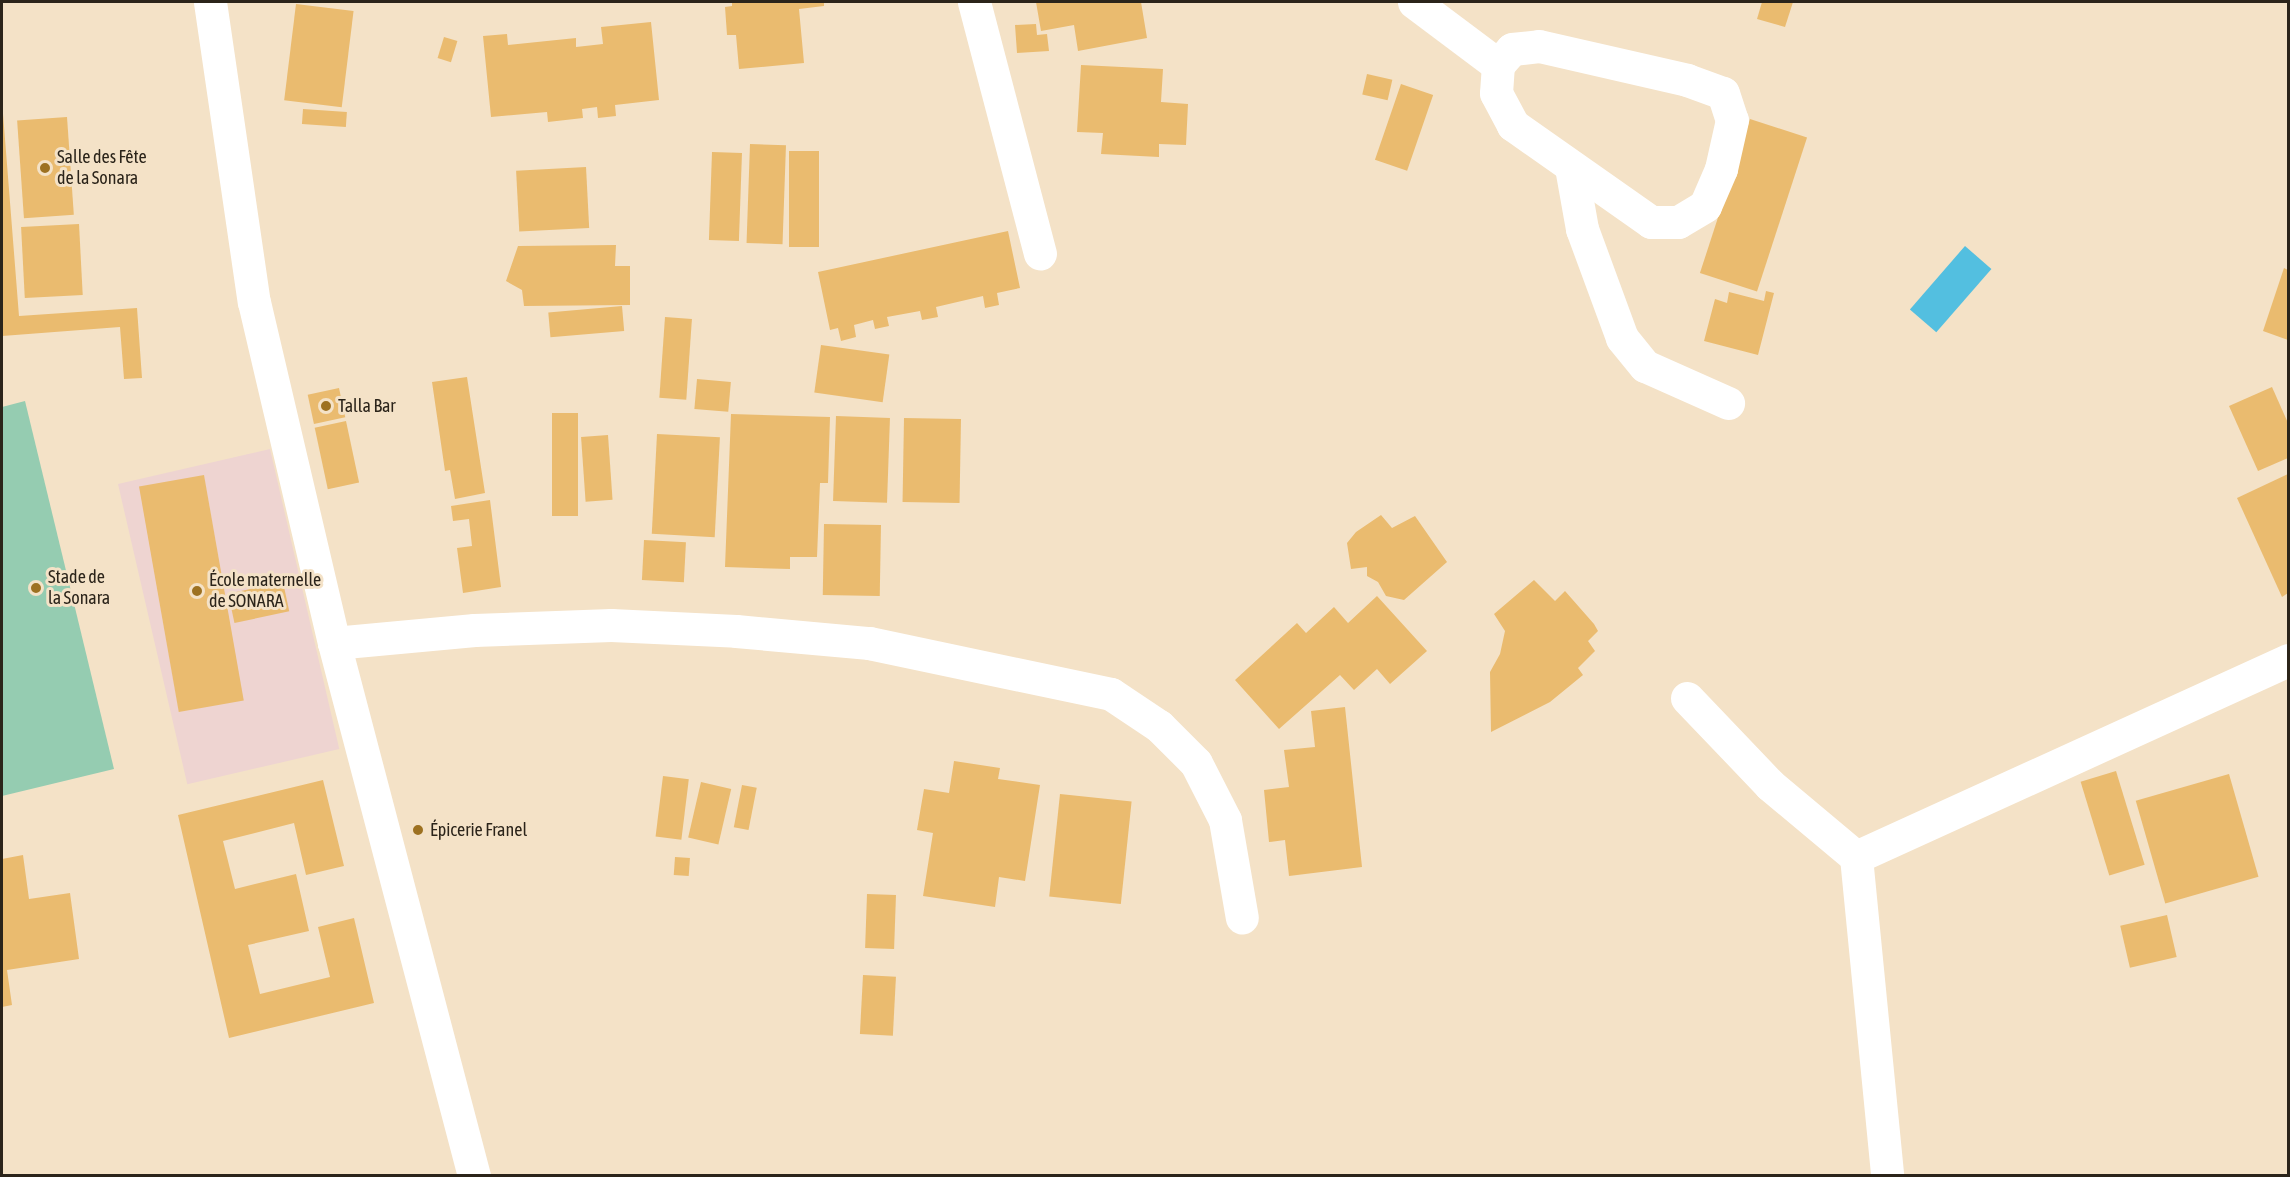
<!DOCTYPE html>
<html>
<head>
<meta charset="utf-8">
<style>
	body { margin:0 }
	#map { position:relative; width:2290px; height:1177px; overflow:hidden; background:#f4e2c7; font-family:"Asap Condensed",sans-serif }
	div>[style] { position:absolute }
	.education>* { inset:0; background:#eed4d1; transform-origin:0 0 }
	.green>* { inset:0; background:#95ccb1 }
	.water>* { inset:0; background:#53bfe0; transform-origin:0 0 }
	.building>* { inset:0; background:#eabb6f; transform-origin:0 0 }
	.street>* { height:33px; margin:-16.5px; padding:0 16.5px; transform-origin:16.5px; border-radius:16.5px; background:#fff }
	.secondary>* { height:33px; margin:-16.5px; padding:0 16.5px; transform-origin:16.5px; border-radius:16.5px; background:#fff }
	.dots>* { width:16px; height:16px; translate:-50% -50%; box-sizing:border-box; border:3px solid #f4e2c7; border-radius:50% }
	span { translate:-50% -50%; white-space:nowrap; text-align:center; line-height:1.15; -webkit-text-stroke:6px #f4e2c7; paint-order:stroke }
	.poi-label { font-size:18px; color:#2b241a }
	.left { translate:0 -50%; text-align:left }
	.frame { position:absolute; inset:0; border:3px solid #2b241a; pointer-events:none }
</style>
</head>
<body>
<div id="map">
	<div class="education">
		<i style="left:270px;top:449px;width:308px;height:156px;rotate:77deg"></i>
	</div>
	<div class="green">
		<i style="clip-path:polygon(25px 401px,114px 769px,2px 796px,2px 407px)"></i>
	</div>
	<div class="water">
		<i style="left:1965px;top:246px;width:35px;height:84px;rotate:41deg"></i>
	</div>
	<div class="building">
		<i style="clip-path:polygon(732px 2px,824px 2px,824px 6px,799px 9px,804px 63px,739px 69px,736px 35px,727px 35px,725px 7px,732px 6px)"></i>
		<i style="clip-path:polygon(1036px 2px,1141px 2px,1147px 38px,1078px 51px,1074px 25px,1041px 31px)"></i>
		<i style="clip-path:polygon(1762px 2px,1793px 2px,1785px 27px,1757px 19px)"></i>
		<i style="left:296px;top:4px;width:58px;height:97px;rotate:7deg"></i>
		<i style="clip-path:polygon(651px 22px,659px 100px,615px 105px,616px 116px,598px 118px,597px 107px,582px 109px,583px 118px,548px 122px,547px 112px,491px 117px,483px 36px,507px 34px,508px 45px,576px 38px,576px 47px,603px 44px,601px 27px)"></i>
		<i style="clip-path:polygon(1036px 24px,1037px 35px,1047px 34px,1049px 51px,1017px 53px,1015px 25px)"></i>
		<i style="left:444px;top:37px;width:14px;height:22px;rotate:17deg"></i>
		<i style="clip-path:polygon(1081px 65px,1163px 69px,1161px 102px,1188px 104px,1186px 145px,1159px 144px,1159px 157px,1101px 154px,1103px 133px,1077px 132px)"></i>
		<i style="left:1367px;top:74px;width:26px;height:21px;rotate:13deg"></i>
		<i style="left:1401px;top:84px;width:34px;height:80px;rotate:19deg"></i>
		<i style="clip-path:polygon(2px 101px,19px 316px,137px 308px,142px 378px,124px 379px,120px 327px,2px 336px)"></i>
		<i style="left:303px;top:109px;width:44px;height:15px;rotate:4deg"></i>
		<i style="left:67px;top:117px;width:98px;height:50px;rotate:86deg"></i>
		<i style="left:1750px;top:119px;width:60px;height:162px;rotate:18deg"></i>
		<i style="left:750px;top:144px;width:36px;height:99px;rotate:2deg"></i>
		<i style="left:789px;top:151px;width:30px;height:96px"></i>
		<i style="left:712px;top:152px;width:30px;height:88px;rotate:2deg"></i>
		<i style="left:586px;top:167px;width:61px;height:70px;rotate:87deg"></i>
		<i style="left:79px;top:224px;width:71px;height:58px;rotate:87deg"></i>
		<i style="clip-path:polygon(1008px 231px,1020px 288px,997px 293px,999px 305px,985px 308px,983px 296px,936px 307px,938px 317px,922px 320px,920px 311px,887px 317px,889px 326px,875px 329px,873px 320px,854px 325px,856px 337px,841px 341px,838px 328px,830px 330px,818px 272px)"></i>
		<i style="clip-path:polygon(616px 245px,615px 266px,630px 266px,630px 305px,524px 306px,522px 290px,506px 281px,518px 246px)"></i>
		<i style="clip-path:polygon(2284px 268px,2288px 270px,2288px 340px,2263px 331px)"></i>
		<i style="clip-path:polygon(1766px 291px,1774px 293px,1758px 355px,1704px 341px,1715px 299px,1727px 303px,1729px 292px,1764px 301px)"></i>
		<i style="left:622px;top:306px;width:25px;height:74px;rotate:85deg"></i>
		<i style="left:665px;top:317px;width:27px;height:81px;rotate:4deg"></i>
		<i style="left:821px;top:345px;width:69px;height:48px;rotate:8deg"></i>
		<i style="clip-path:polygon(467px 377px,485px 493px,455px 499px,450px 470px,445px 471px,432px 382px)"></i>
		<i style="left:697px;top:379px;width:34px;height:30px;rotate:5deg"></i>
		<i style="clip-path:polygon(2272px 387px,2288px 423px,2288px 458px,2258px 471px,2229px 406px)"></i>
		<i style="left:339px;top:388px;width:30px;height:32px;rotate:78deg"></i>
		<i style="left:552px;top:413px;width:26px;height:103px"></i>
		<i style="clip-path:polygon(731px 414px,830px 417px,828px 483px,820px 483px,817px 557px,790px 557px,790px 569px,725px 567px)"></i>
		<i style="left:836px;top:416px;width:54px;height:85px;rotate:2deg"></i>
		<i style="left:904px;top:418px;width:57px;height:84px;rotate:1deg"></i>
		<i style="left:346px;top:421px;width:63px;height:32px;rotate:78deg"></i>
		<i style="left:657px;top:434px;width:63px;height:100px;rotate:3deg"></i>
		<i style="left:608px;top:435px;width:65px;height:27px;rotate:86deg"></i>
		<i style="clip-path:polygon(2288px 474px,2288px 593px,2282px 597px,2237px 498px)"></i>
		<i style="left:204px;top:475px;width:229px;height:66px;rotate:80deg"></i>
		<i style="clip-path:polygon(490px 500px,501px 587px,463px 593px,457px 548px,472px 546px,469px 519px,453px 521px,451px 506px)"></i>
		<i style="clip-path:polygon(1381px 515px,1392px 528px,1415px 516px,1447px 562px,1404px 600px,1386px 596px,1378px 582px,1367px 576px,1367px 567px,1351px 569px,1347px 543px,1356px 532px)"></i>
		<i style="left:824px;top:524px;width:57px;height:71px;rotate:1deg"></i>
		<i style="left:644px;top:540px;width:42px;height:40px;rotate:3deg"></i>
		<i style="clip-path:polygon(1534px 580px,1555px 601px,1565px 591px,1594px 624px,1598px 631px,1588px 641px,1595px 651px,1578px 668px,1583px 675px,1550px 702px,1491px 732px,1490px 672px,1500px 654px,1505px 631px,1494px 614px)"></i>
		<i style="left:283px;top:582px;width:30px;height:56px;rotate:78deg"></i>
		<i style="clip-path:polygon(1377px 596px,1427px 651px,1390px 684px,1377px 669px,1354px 690px,1340px 675px,1279px 729px,1235px 680px,1297px 623px,1306px 633px,1334px 607px,1348px 623px)"></i>
		<i style="clip-path:polygon(1345px 707px,1362px 867px,1289px 876px,1285px 840px,1269px 842px,1264px 790px,1289px 787px,1284px 750px,1315px 747px,1311px 711px)"></i>
		<i style="clip-path:polygon(954px 761px,1000px 768px,998px 779px,1040px 785px,1025px 881px,999px 877px,995px 907px,923px 896px,933px 833px,917px 830px,924px 789px,949px 793px)"></i>
		<i style="left:2116px;top:771px;width:98px;height:37px;rotate:73deg"></i>
		<i style="left:2229px;top:774px;width:107px;height:97px;rotate:74deg"></i>
		<i style="left:663px;top:776px;width:26px;height:61px;rotate:7deg"></i>
		<i style="clip-path:polygon(323px 780px,344px 866px,306px 875px,294px 823px,223px 841px,235px 889px,296px 874px,309px 931px,248px 945px,260px 994px,330px 977px,318px 927px,354px 918px,374px 1003px,229px 1038px,178px 815px)"></i>
		<i style="left:701px;top:782px;width:31px;height:57px;rotate:13deg"></i>
		<i style="left:742px;top:785px;width:15px;height:43px;rotate:11deg"></i>
		<i style="left:1060px;top:794px;width:72px;height:103px;rotate:6deg"></i>
		<i style="clip-path:polygon(23px 855px,29px 899px,70px 893px,79px 959px,7px 970px,12px 1005px,2px 1007px,2px 859px)"></i>
		<i style="left:675px;top:857px;width:15px;height:18px;rotate:4deg"></i>
		<i style="left:867px;top:894px;width:29px;height:54px;rotate:2deg"></i>
		<i style="left:2167px;top:915px;width:43px;height:48px;rotate:77deg"></i>
		<i style="left:863px;top:975px;width:33px;height:59px;rotate:3deg"></i>
	</div>
	<div class="street">
		<i style="left:974px;top:2px;width:260px;rotate:75.3deg"></i>
		<i style="left:1414px;top:2px;width:105px;rotate:36.9deg"></i>
		<i style="left:1539px;top:46px;width:152px;rotate:12.9deg"></i>
		<i style="left:1687px;top:80px;width:38px;rotate:20deg"></i>
		<i style="left:1723px;top:93px;width:28px;rotate:72deg"></i>
		<i style="left:1732px;top:120px;width:50px;rotate:102.7deg"></i>
		<i style="left:1721px;top:169px;width:40px;rotate:113.4deg"></i>
		<i style="left:1705px;top:206px;width:31px;rotate:149deg"></i>
		<i style="left:1678px;top:222px;width:27px;rotate:180deg"></i>
		<i style="left:1651px;top:222px;width:169px;rotate:-144.9deg"></i>
		<i style="left:1513px;top:125px;width:36px;rotate:-118deg"></i>
		<i style="left:1496px;top:93px;width:28px;rotate:-86deg"></i>
		<i style="left:1498px;top:65px;width:21px;rotate:-49deg"></i>
		<i style="left:1512px;top:49px;width:27px;rotate:-6deg"></i>
		<i style="left:1571px;top:167px;width:63px;rotate:79.9deg"></i>
		<i style="left:1582px;top:229px;width:116px;rotate:69.8deg"></i>
		<i style="left:1622px;top:338px;width:36px;rotate:51deg"></i>
		<i style="left:1645px;top:366px;width:91px;rotate:24deg"></i>
		<i style="left:334px;top:643px;width:141px;rotate:-5.3deg"></i>
		<i style="left:474px;top:630px;width:137px;rotate:-2.1deg"></i>
		<i style="left:611px;top:625px;width:125px;rotate:2.7deg"></i>
		<i style="left:736px;top:631px;width:134px;rotate:5.2deg"></i>
		<i style="left:869px;top:643px;width:247px;rotate:11.9deg"></i>
		<i style="left:1111px;top:694px;width:58px;rotate:33.7deg"></i>
		<i style="left:1159px;top:726px;width:52px;rotate:45deg"></i>
		<i style="left:1196px;top:763px;width:64px;rotate:63deg"></i>
		<i style="left:1225px;top:820px;width:99px;rotate:80.2deg"></i>
		<i style="left:1687px;top:698px;width:120px;rotate:46.3deg"></i>
		<i style="left:1770px;top:785px;width:112px;rotate:39.9deg"></i>
		<i style="left:1856px;top:857px;width:321px;rotate:84.4deg"></i>
		<i style="left:1856px;top:857px;width:475px;rotate:-24.5deg"></i>
	</div>
	<div class="secondary">
		<i style="left:210px;top:2px;width:303px;rotate:81.7deg"></i>
		<i style="left:254px;top:302px;width:350px;rotate:76.8deg"></i>
		<i style="left:334px;top:643px;width:551px;rotate:75.28deg"></i>
	</div>
	<div class="dots">
		<i style="left:45px;top:168px;background:#9d7121"></i>
		<i style="left:326px;top:406px;background:#9d7121"></i>
		<i style="left:36px;top:588px;background:#9d7121"></i>
		<i style="left:197px;top:591px;background:#9d7121"></i>
		<i style="left:418px;top:830px;background:#9d7121"></i>
	</div>
	<div class="poi-label">
		<span class="left" style="left:57px;top:168px">Salle des Fête<br>de la Sonara</span>
		<span class="left" style="left:338px;top:406px">Talla Bar</span>
		<span class="left" style="left:48px;top:588px">Stade de<br>la Sonara</span>
		<span class="left" style="left:209px;top:591px">École maternelle<br>de SONARA</span>
		<span class="left" style="left:430px;top:830px">Épicerie Franel</span>
	</div>
	<div class="frame"></div>
</div>
</body>
</html>
